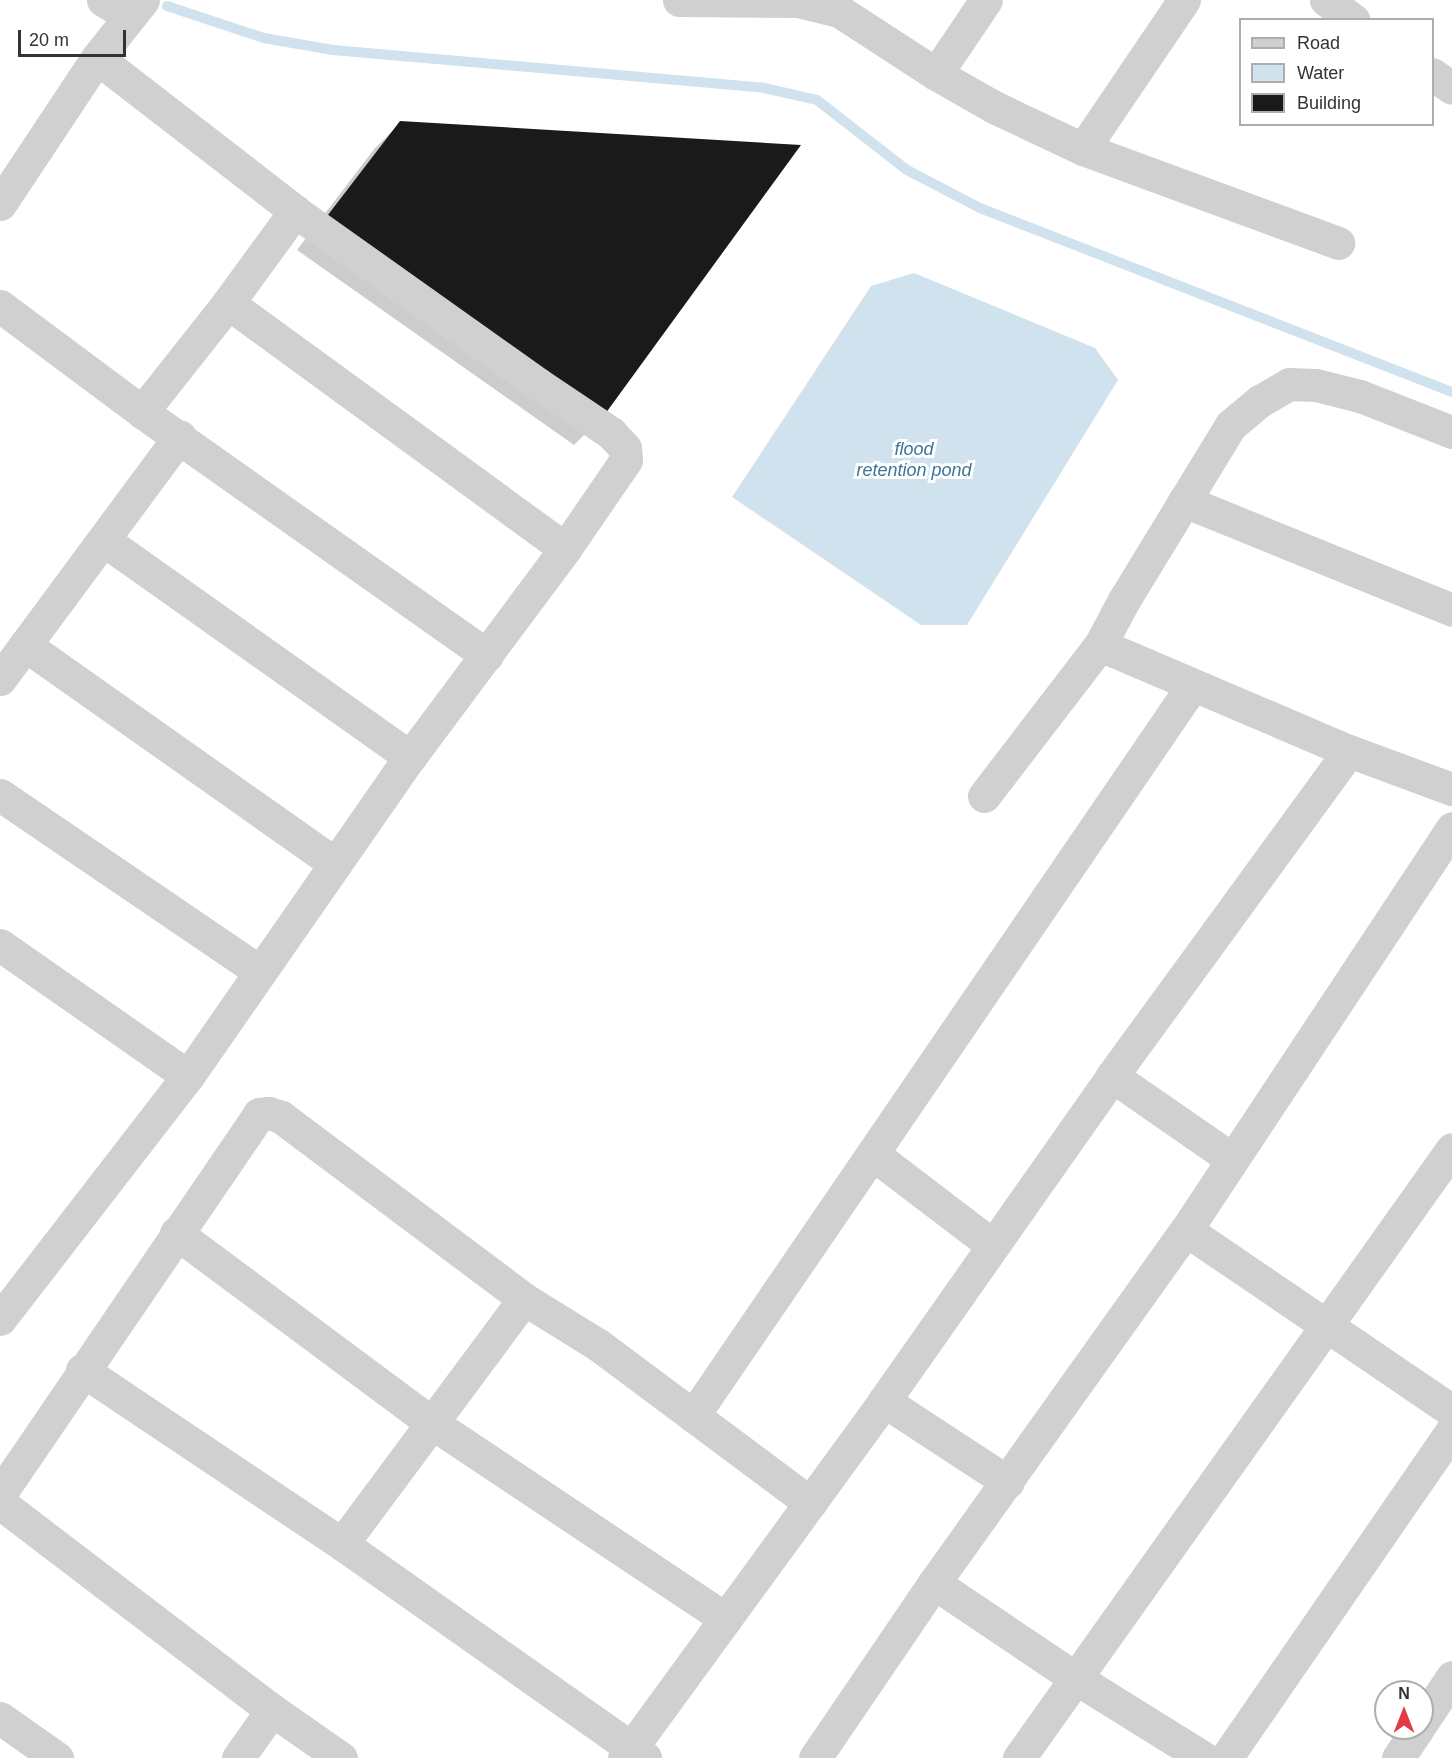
<!DOCTYPE html>
<html>
<head>
<meta charset="utf-8">
<style>
	body { margin:0 }
	#map { position:relative; width:1452px; height:1758px; overflow:hidden; background:#fff; font-family:Helvetica,sans-serif }
	div>[style] { position:absolute }
	.water>* { inset:0; background:#cfe2ee }
	.shadow>* { inset:0; background:#0003 }
	.stream>* { height:10px; margin:-5px; padding:0 5px; transform-origin:5px; border-radius:5px; background:#cfe2ee }
	.building>* { inset:0; background:#1a1a1a }
	.minor>* { height:33px; margin:-16.5px; padding:0 16.5px; transform-origin:16.5px; border-radius:16.5px; background:#d0d0d0 }
	span { translate:-50% -50%; white-space:nowrap; text-align:center; line-height:1.15; -webkit-text-stroke:6px #fff; paint-order:stroke }
	.water-label { font-size:18px; color:#3f7597; font-style:italic }
	.legend { position:absolute; left:1239px; top:18px; width:195px; height:108px; box-sizing:border-box; background:#fff; border:2px solid #adadad; margin:0; padding:8px 10px; list-style:none; font-size:18px; color:#333 }
	.legend li { display:flex; align-items:center; gap:12px; height:30px }
	.legend b { width:30px; border:2px solid #adadad }
	.north { position:absolute; left:1374px; top:1680px; width:60px; height:60px; box-sizing:border-box; background:#fff; border:2px solid #adadad; border-radius:50%; rotate:0deg; font-size:16px; font-weight:700; line-height:24px; text-align:center; color:#333 }
	.north::after { content:''; display:block; margin:auto; width:21px; height:27px; background:#e63946; clip-path:polygon(50% 0,100% 100%,50% 72%,0 100%) }
	.scale { position:absolute; left:18px; top:30px; width:108px; height:27px; box-sizing:border-box; border:3px solid #333; border-top:0; padding-left:8px; font-size:18px; line-height:21px; white-space:nowrap; color:#333; -webkit-text-stroke:4px #fff; paint-order:stroke }
</style>
</head>
<body>
<div id="map">
	<div class="water">
		<i style="clip-path:polygon(914px 273px,1095px 348px,1118px 380px,967px 625px,921px 625px,732px 497px,871px 286px)"></i>
	</div>
	<div class="shadow">
		<i style="clip-path:polygon(401px 123px,599px 420px,574px 445px,297px 250px,375px 148px)"></i>
	</div>
	<div class="stream">
		<i style="left:167px;top:6px;width:102px;rotate:18.3deg"></i>
		<i style="left:264px;top:38px;width:70px;rotate:9.9deg"></i>
		<i style="left:333px;top:50px;width:433px;rotate:5deg"></i>
		<i style="left:764px;top:88px;width:54px;rotate:12.8deg"></i>
		<i style="left:817px;top:100px;width:114px;rotate:37.9deg"></i>
		<i style="left:907px;top:170px;width:82px;rotate:27.5deg"></i>
		<i style="left:980px;top:208px;width:507px;rotate:21.3deg"></i>
	</div>
	<div class="building">
		<i style="clip-path:polygon(400px 121px,801px 145px,600px 421px,321px 224px)"></i>
	</div>
	<div class="minor">
		<i style="left:103px;top:0;width:31px;rotate:31deg"></i>
		<i style="left:679px;top:0;width:119px;rotate:0.5deg"></i>
		<i style="left:798px;top:1px;width:42px;rotate:13.7deg"></i>
		<i style="left:839px;top:11px;width:116px;rotate:33deg"></i>
		<i style="left:936px;top:74px;width:67px;rotate:29.6deg"></i>
		<i style="left:994px;top:107px;width:98px;rotate:25.3deg"></i>
		<i style="left:1083px;top:149px;width:272px;rotate:20.2deg"></i>
		<i style="left:1326px;top:0;width:34px;rotate:36deg"></i>
		<i style="left:936px;top:74px;width:89px;rotate:-56deg"></i>
		<i style="left:1432px;top:74px;width:24px;rotate:35deg"></i>
		<i style="left:1083px;top:149px;width:180px;rotate:-55.9deg"></i>
		<i style="left:0;top:204px;width:175px;rotate:-56.4deg"></i>
		<i style="left:97px;top:58px;width:74px;rotate:-51.6deg"></i>
		<i style="left:228px;top:303px;width:417px;rotate:36.1deg"></i>
		<i style="left:0;top:306px;width:177px;rotate:36.7deg"></i>
		<i style="left:142px;top:412px;width:422px;rotate:35.2deg"></i>
		<i style="left:142px;top:412px;width:139px;rotate:-51.7deg"></i>
		<i style="left:228px;top:303px;width:114px;rotate:-53.9deg"></i>
		<i style="left:1184px;top:501px;width:289px;rotate:22.1deg"></i>
		<i style="left:105px;top:541px;width:374px;rotate:35.3deg"></i>
		<i style="left:25px;top:645px;width:380px;rotate:35.2deg"></i>
		<i style="left:1100px;top:645px;width:271px;rotate:23.1deg"></i>
		<i style="left:1349px;top:751px;width:110px;rotate:20.3deg"></i>
		<i style="left:0;top:679px;width:302px;rotate:-53.5deg"></i>
		<i style="left:0;top:795px;width:313px;rotate:34.2deg"></i>
		<i style="left:984px;top:796px;width:190px;rotate:-52.5deg"></i>
		<i style="left:1100px;top:645px;width:51px;rotate:-61.9deg"></i>
		<i style="left:1124px;top:600px;width:205px;rotate:-58.6deg"></i>
		<i style="left:1231px;top:425px;width:38px;rotate:-40deg"></i>
		<i style="left:1260px;top:401px;width:34px;rotate:-30deg"></i>
		<i style="left:1289px;top:384px;width:27px;rotate:2deg"></i>
		<i style="left:1316px;top:385px;width:45px;rotate:14deg"></i>
		<i style="left:1360px;top:396px;width:99px;rotate:21.4deg"></i>
		<i style="left:0;top:945px;width:229px;rotate:34.9deg"></i>
		<i style="left:1112px;top:1076px;width:146px;rotate:34.7deg"></i>
		<i style="left:874px;top:1155px;width:148px;rotate:37.3deg"></i>
		<i style="left:1186px;top:1230px;width:322px;rotate:34.2deg"></i>
		<i style="left:176px;top:1233px;width:319px;rotate:36.6deg"></i>
		<i style="left:432px;top:1423px;width:353px;rotate:33.7deg"></i>
		<i style="left:0;top:1319px;width:307px;rotate:-52.3deg"></i>
		<i style="left:188px;top:1076px;width:389px;rotate:-55.2deg"></i>
		<i style="left:410px;top:757px;width:259px;rotate:-53.3deg"></i>
		<i style="left:565px;top:549px;width:108px;rotate:-55.6deg"></i>
		<i style="left:626px;top:460px;width:12px;rotate:-95deg"></i>
		<i style="left:625px;top:448px;width:21px;rotate:-133deg"></i>
		<i style="left:611px;top:433px;width:88px;rotate:-146.1deg"></i>
		<i style="left:538px;top:384px;width:298px;rotate:-144.6deg"></i>
		<i style="left:295px;top:211px;width:250px;rotate:-142.3deg"></i>
		<i style="left:82px;top:1370px;width:313px;rotate:33.8deg"></i>
		<i style="left:342px;top:1544px;width:371px;rotate:35.2deg"></i>
		<i style="left:884px;top:1401px;width:148px;rotate:33.2deg"></i>
		<i style="left:693px;top:1416px;width:884px;rotate:-55.64deg"></i>
		<i style="left:0;top:1494px;width:460px;rotate:-55.7deg"></i>
		<i style="left:259px;top:1114px;width:10px;rotate:-6deg"></i>
		<i style="left:269px;top:1113px;width:13px;rotate:18deg"></i>
		<i style="left:281px;top:1117px;width:304px;rotate:36.8deg"></i>
		<i style="left:524px;top:1299px;width:86px;rotate:31.7deg"></i>
		<i style="left:597px;top:1344px;width:266px;rotate:36.7deg"></i>
		<i style="left:0;top:1503px;width:342px;rotate:37.3deg"></i>
		<i style="left:272px;top:1710px;width:84px;rotate:34.8deg"></i>
		<i style="left:342px;top:1544px;width:305px;rotate:-53.4deg"></i>
		<i style="left:934px;top:1583px;width:172px;rotate:33.9deg"></i>
		<i style="left:1077px;top:1679px;width:150px;rotate:31.9deg"></i>
		<i style="left:0;top:1718px;width:70px;rotate:35.1deg"></i>
		<i style="left:1422px;top:1722px;width:54px;rotate:-56.3deg"></i>
		<i style="left:238px;top:1758px;width:59px;rotate:-54.7deg"></i>
		<i style="left:624px;top:1758px;width:442px;rotate:-53.9deg"></i>
		<i style="left:884px;top:1401px;width:397px;rotate:-54.9deg"></i>
		<i style="left:1112px;top:1076px;width:402px;rotate:-53.9deg"></i>
		<i style="left:815px;top:1758px;width:212px;rotate:-55.8deg"></i>
		<i style="left:934px;top:1583px;width:434px;rotate:-54.5deg"></i>
		<i style="left:1186px;top:1230px;width:482px;rotate:-56.5deg"></i>
		<i style="left:1019px;top:1758px;width:747px;rotate:-54.59deg"></i>
		<i style="left:1226px;top:1758px;width:398px;rotate:-55.4deg"></i>
		<i style="left:1398px;top:1758px;width:36px;rotate:-56deg"></i>
	</div>
	<div class="water-label">
		<span style="left:914px;top:460px">flood<br>retention pond</span>
	</div>
	<ul class="legend">
	<li><b style="height:8px;background:#d0d0d0"></b>Road</li>
	<li><b style="height:16px;background:#cfe2ee"></b>Water</li>
	<li><b style="height:16px;background:#1a1a1a"></b>Building</li>
	</ul>
	<div class="north">N</div>
	<div class="scale">20 m</div>
</div>
</body>
</html>
